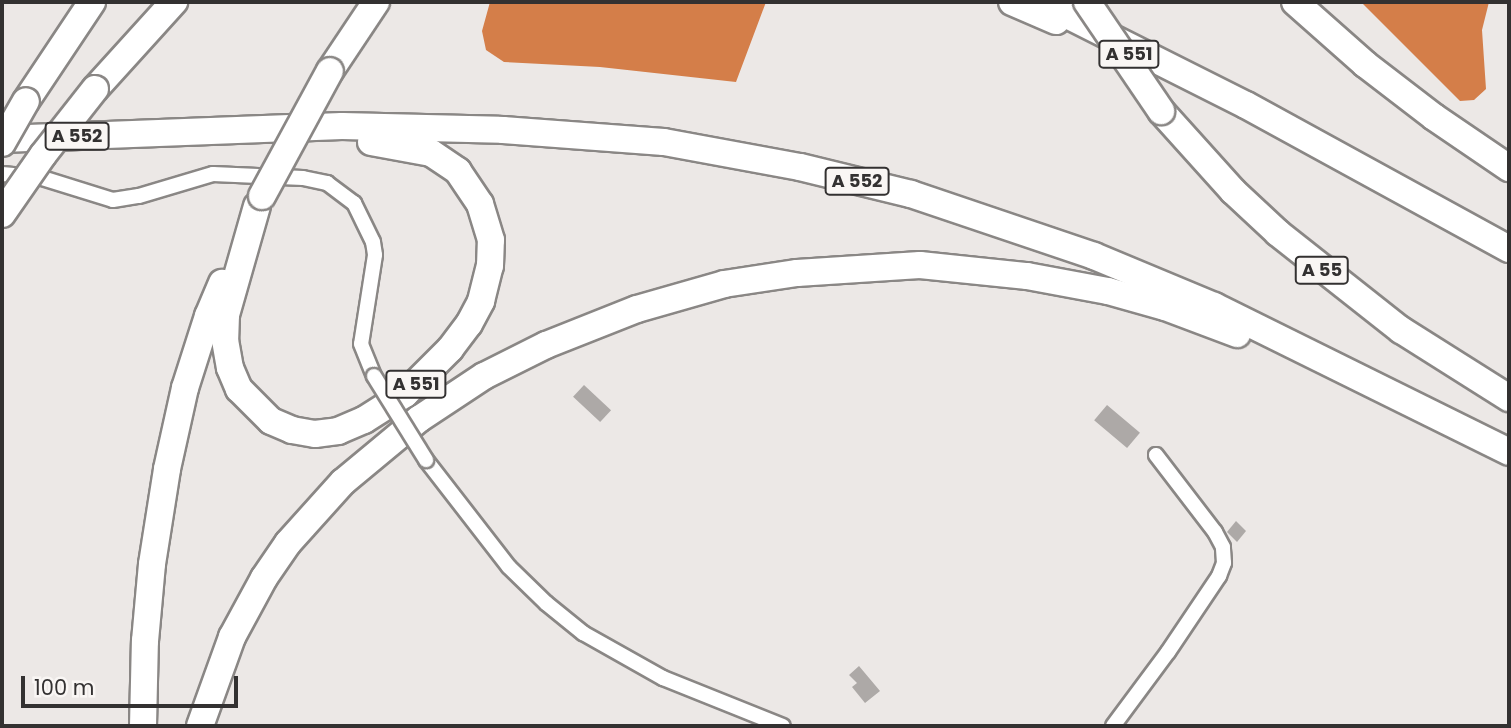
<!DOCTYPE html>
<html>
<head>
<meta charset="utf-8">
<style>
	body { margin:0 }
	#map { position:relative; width:1511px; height:728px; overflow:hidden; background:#ece8e6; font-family:Poppins,sans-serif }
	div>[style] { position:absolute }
	.water>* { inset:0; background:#d47e49 }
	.building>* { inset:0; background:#ada9a7; transform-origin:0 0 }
	.roads { filter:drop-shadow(2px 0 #8a8785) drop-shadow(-2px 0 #8a8785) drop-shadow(0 2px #8a8785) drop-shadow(0 -2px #8a8785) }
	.street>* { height:14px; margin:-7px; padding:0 7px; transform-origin:7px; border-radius:7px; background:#fff }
	.highway>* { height:26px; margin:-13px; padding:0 13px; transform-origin:13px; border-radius:13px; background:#fff }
	.bridges { filter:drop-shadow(2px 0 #8a8785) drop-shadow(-2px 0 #8a8785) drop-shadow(0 2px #8a8785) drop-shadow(0 -2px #8a8785) }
	.street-bridge>* { height:14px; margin:-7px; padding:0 7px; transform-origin:7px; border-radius:7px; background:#fff }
	.highway-bridge>* { height:26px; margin:-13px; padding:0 13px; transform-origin:13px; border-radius:13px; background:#fff }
	span { translate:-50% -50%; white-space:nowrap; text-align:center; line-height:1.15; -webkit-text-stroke:5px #f9f6f4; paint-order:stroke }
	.shield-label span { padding:2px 5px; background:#f9f6f4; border:2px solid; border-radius:5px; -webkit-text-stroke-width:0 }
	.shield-label { font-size:18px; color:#333131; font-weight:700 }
	.frame { position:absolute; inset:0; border:4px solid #333131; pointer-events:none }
	.scale { position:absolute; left:21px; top:676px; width:217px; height:32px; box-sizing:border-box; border:4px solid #333131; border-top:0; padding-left:9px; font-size:21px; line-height:24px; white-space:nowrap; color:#333131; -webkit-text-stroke:5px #f9f6f4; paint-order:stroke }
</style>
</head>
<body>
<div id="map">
	<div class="water">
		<i style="clip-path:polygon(490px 2px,766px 2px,736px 82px,600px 67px,504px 62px,486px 50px,482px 31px)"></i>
		<i style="clip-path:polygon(1361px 2px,1489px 2px,1482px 30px,1486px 89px,1474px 100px,1460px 101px)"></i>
	</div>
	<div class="building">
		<i style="left:584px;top:385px;width:37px;height:16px;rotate:43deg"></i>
		<i style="left:1107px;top:405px;width:43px;height:20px;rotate:40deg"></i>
		<i style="clip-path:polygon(1236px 521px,1246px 531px,1237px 542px,1227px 532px)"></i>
		<i style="clip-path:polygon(859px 666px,880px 691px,865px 703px,852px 687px,857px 683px,849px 675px)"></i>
	</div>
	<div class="roads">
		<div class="street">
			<i style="left:2px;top:174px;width:37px;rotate:5deg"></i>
			<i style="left:39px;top:177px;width:77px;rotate:17.3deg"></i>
			<i style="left:113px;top:200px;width:26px;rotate:-9deg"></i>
			<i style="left:139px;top:196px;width:77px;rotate:-16.6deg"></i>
			<i style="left:213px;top:174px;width:90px;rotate:2.5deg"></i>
			<i style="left:303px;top:178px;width:25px;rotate:12deg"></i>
			<i style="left:327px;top:183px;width:34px;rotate:37deg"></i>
			<i style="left:354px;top:203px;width:43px;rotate:64deg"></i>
			<i style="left:373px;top:242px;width:13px;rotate:81deg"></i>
			<i style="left:375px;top:255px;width:90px;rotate:98.9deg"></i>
			<i style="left:361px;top:344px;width:35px;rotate:68deg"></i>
			<i style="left:426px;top:460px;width:135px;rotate:52.2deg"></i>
			<i style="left:509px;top:567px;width:52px;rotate:44.2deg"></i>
			<i style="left:546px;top:603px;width:48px;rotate:39deg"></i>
			<i style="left:583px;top:633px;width:92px;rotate:29.4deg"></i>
			<i style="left:663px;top:678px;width:129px;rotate:21.8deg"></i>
			<i style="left:1113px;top:726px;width:92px;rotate:-53.4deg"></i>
			<i style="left:1168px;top:652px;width:92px;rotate:-56.1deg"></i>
			<i style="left:1219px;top:576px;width:14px;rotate:-69deg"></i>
			<i style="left:1224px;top:563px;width:16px;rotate:-94deg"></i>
			<i style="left:1223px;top:547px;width:17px;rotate:-118deg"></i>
			<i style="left:1215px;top:532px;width:97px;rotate:-127.5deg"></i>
		</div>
		<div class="highway">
			<i style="left:1012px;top:2px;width:48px;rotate:23.4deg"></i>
			<i style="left:1041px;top:2px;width:229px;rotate:26.7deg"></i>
			<i style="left:1246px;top:105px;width:300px;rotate:28.7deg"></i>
			<i style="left:1295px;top:2px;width:94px;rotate:41.5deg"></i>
			<i style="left:1365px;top:64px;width:87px;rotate:37.5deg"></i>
			<i style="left:1434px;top:117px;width:91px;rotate:34.2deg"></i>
			<i style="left:330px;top:71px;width:83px;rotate:-56.3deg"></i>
			<i style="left:95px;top:89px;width:118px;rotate:-47.8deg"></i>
			<i style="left:26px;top:101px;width:119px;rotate:-56.3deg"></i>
			<i style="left:1161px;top:111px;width:108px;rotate:48deg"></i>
			<i style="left:1233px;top:191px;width:62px;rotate:43deg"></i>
			<i style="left:1278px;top:233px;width:157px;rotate:38.3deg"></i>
			<i style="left:1401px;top:330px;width:128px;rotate:32.2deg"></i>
			<i style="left:2px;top:139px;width:340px;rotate:-2.2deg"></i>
			<i style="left:342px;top:126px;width:161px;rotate:1.4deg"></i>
			<i style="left:503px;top:130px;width:161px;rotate:4.3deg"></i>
			<i style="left:664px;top:142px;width:138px;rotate:10.4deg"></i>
			<i style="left:800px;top:167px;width:114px;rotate:13.7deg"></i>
			<i style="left:911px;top:194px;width:193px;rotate:18.7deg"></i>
			<i style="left:1094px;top:256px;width:130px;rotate:22.6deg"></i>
			<i style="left:1214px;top:306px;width:329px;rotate:26.3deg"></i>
			<i style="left:257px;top:206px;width:113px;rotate:105.9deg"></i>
			<i style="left:226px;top:315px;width:25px;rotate:92deg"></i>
			<i style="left:225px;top:340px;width:28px;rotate:80deg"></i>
			<i style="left:230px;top:368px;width:23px;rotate:67deg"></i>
			<i style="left:239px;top:389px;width:45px;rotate:45deg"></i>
			<i style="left:271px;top:421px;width:23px;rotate:23deg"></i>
			<i style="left:292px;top:430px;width:23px;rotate:10deg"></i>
			<i style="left:315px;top:434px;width:23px;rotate:-7deg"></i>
			<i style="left:338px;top:431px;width:28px;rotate:-23deg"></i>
			<i style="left:364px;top:420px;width:49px;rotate:-32.4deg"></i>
			<i style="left:405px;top:394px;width:64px;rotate:-45deg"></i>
			<i style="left:450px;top:349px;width:31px;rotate:-53deg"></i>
			<i style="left:469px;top:324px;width:26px;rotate:-62deg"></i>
			<i style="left:481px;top:301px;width:36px;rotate:-76deg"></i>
			<i style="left:490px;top:266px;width:26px;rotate:-88deg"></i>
			<i style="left:491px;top:240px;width:38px;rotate:-107deg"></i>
			<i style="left:480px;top:204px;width:40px;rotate:-124deg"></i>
			<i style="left:458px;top:171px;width:32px;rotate:-146deg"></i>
			<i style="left:431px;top:153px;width:61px;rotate:-169.6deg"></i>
			<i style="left:143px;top:726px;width:85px;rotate:-88.7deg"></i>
			<i style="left:145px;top:641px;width:77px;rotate:-84.8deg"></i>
			<i style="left:152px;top:564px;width:96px;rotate:-81deg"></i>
			<i style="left:167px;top:469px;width:83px;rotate:-77.5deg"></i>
			<i style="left:185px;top:388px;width:76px;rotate:-72.3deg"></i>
			<i style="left:208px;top:316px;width:36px;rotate:-67deg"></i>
			<i style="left:200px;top:726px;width:95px;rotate:-70.2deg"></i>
			<i style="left:232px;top:637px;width:67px;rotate:-61.5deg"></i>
			<i style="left:264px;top:578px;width:42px;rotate:-55.6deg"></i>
			<i style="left:288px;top:543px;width:82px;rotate:-48deg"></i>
			<i style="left:343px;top:482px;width:99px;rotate:-39.7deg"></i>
			<i style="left:419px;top:419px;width:78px;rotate:-33.5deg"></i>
			<i style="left:484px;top:376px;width:69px;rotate:-26.6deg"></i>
			<i style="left:546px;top:345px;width:98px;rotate:-21.6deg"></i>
			<i style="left:637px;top:309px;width:91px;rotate:-16deg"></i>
			<i style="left:724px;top:284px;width:74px;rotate:-8.6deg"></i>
			<i style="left:797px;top:273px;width:123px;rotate:-3.7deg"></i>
			<i style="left:920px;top:265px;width:108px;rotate:5.9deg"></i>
			<i style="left:1027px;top:276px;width:82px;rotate:10.5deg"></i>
			<i style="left:1108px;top:291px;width:59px;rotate:15.7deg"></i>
			<i style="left:1165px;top:307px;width:77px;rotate:20.6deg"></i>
		</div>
	</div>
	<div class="bridges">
		<div class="street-bridge">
			<i style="left:374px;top:376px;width:99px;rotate:58.2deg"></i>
		</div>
		<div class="highway-bridge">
			<i style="left:1087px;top:2px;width:132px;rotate:55.8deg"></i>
			<i style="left:2px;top:143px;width:48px;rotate:-60.3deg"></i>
			<i style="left:262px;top:196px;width:142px;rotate:-61.5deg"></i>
			<i style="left:2px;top:214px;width:72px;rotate:-55.2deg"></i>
			<i style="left:43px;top:155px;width:84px;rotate:-51.8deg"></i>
		</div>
	</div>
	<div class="shield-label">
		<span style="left:1129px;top:54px">A 551</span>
		<span style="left:77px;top:136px">A 552</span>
		<span style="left:857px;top:181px">A 552</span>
		<span style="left:1322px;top:270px">A 55</span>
		<span style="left:416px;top:384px">A 551</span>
	</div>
	<div class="frame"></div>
	<div class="scale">100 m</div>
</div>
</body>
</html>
